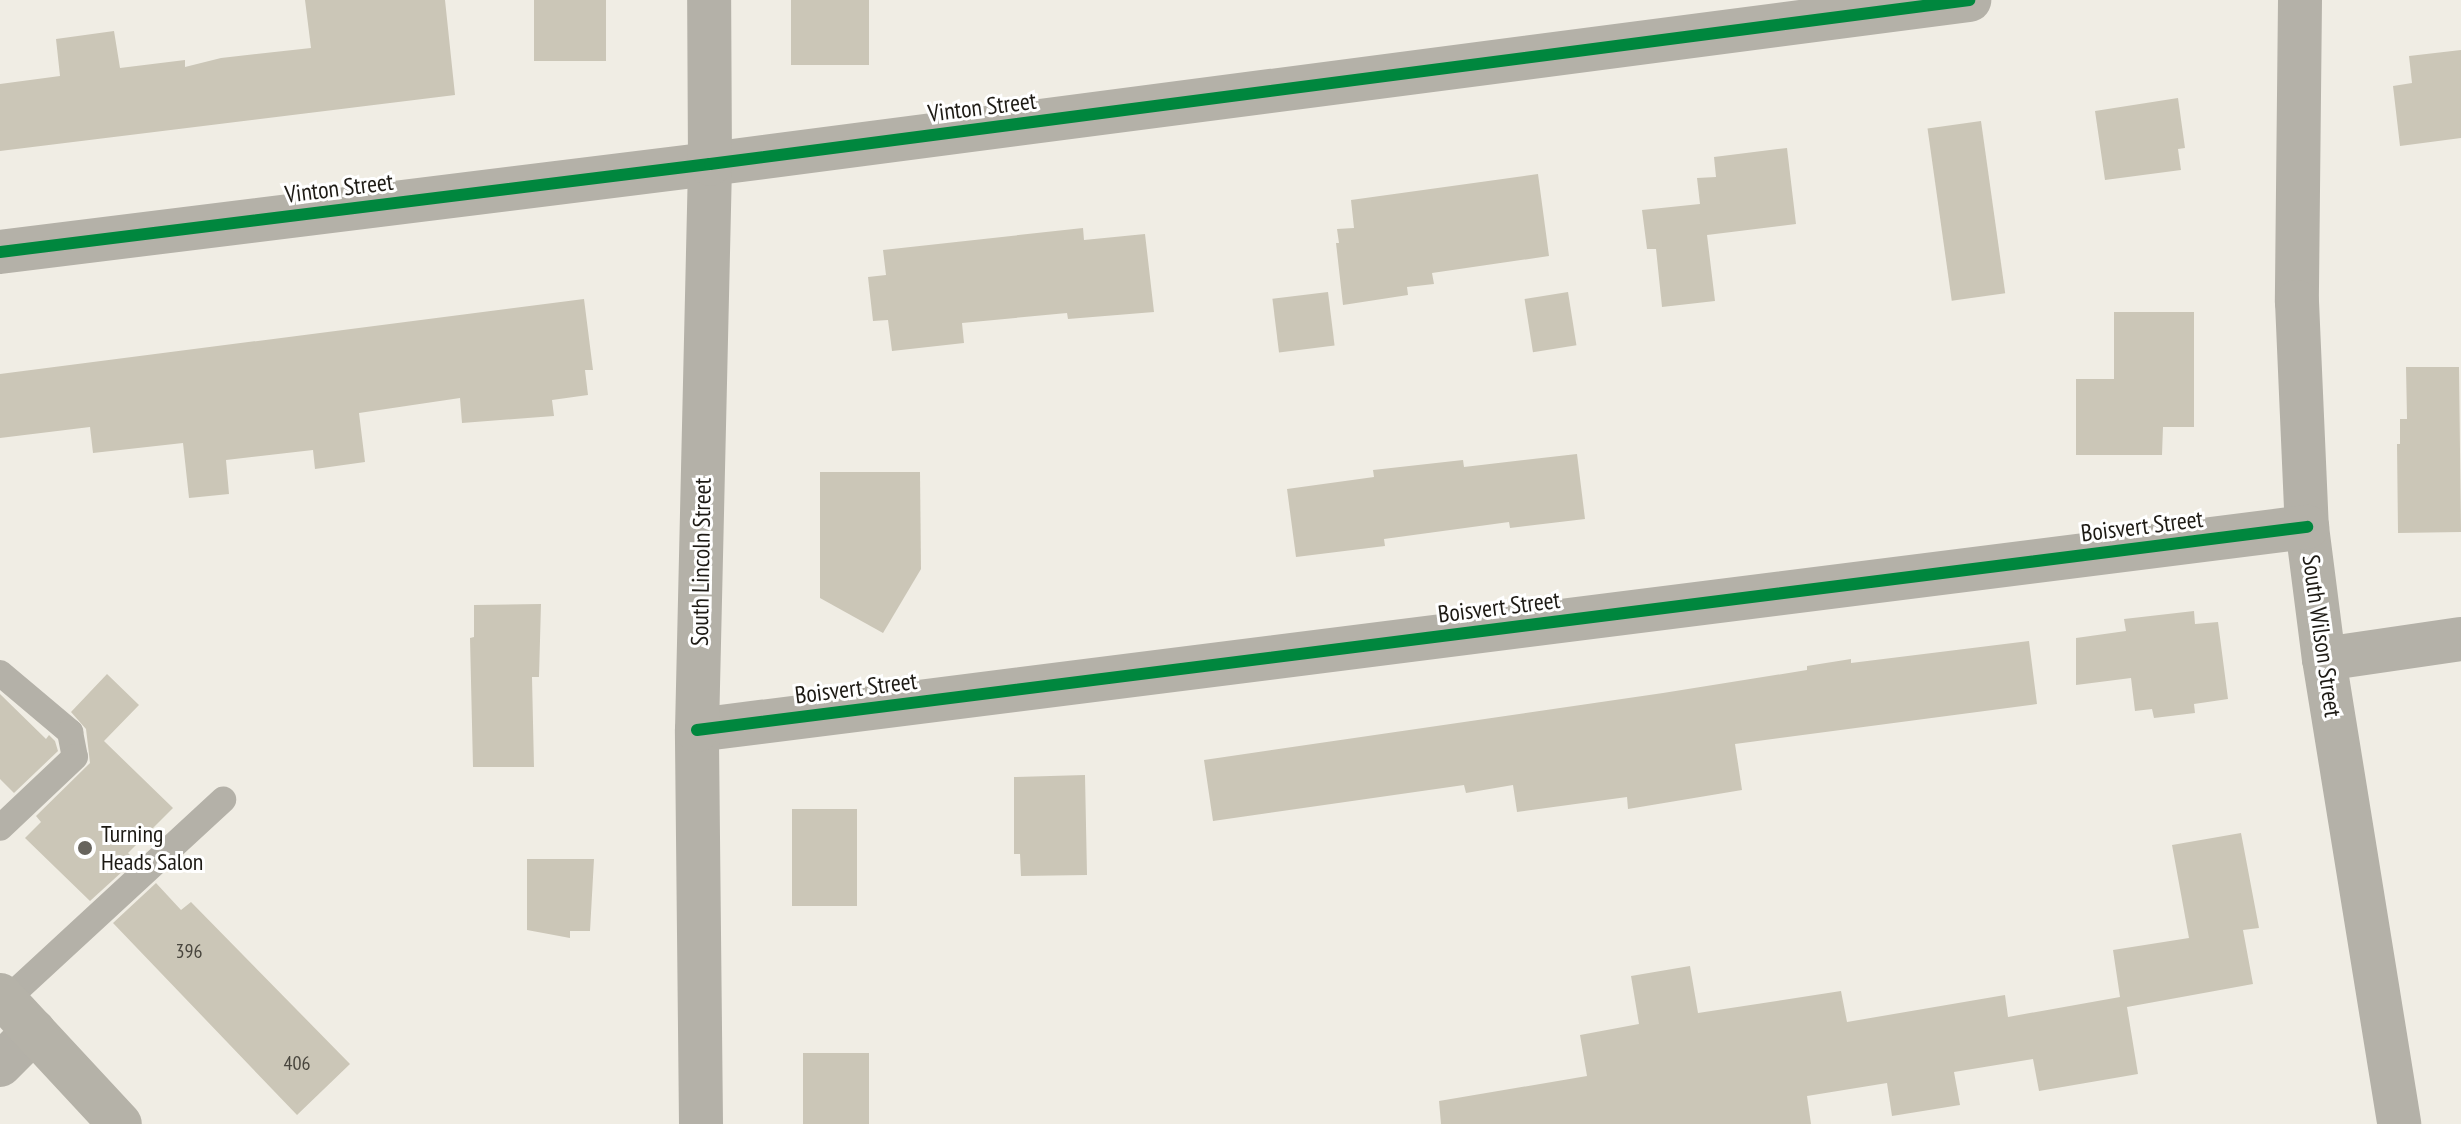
<!DOCTYPE html>
<html>
<head>
<meta charset="utf-8">
<style>
	body { margin:0 }
	#map { position:relative; width:2461px; height:1124px; overflow:hidden; background:#f0ede4; font-family:"PT Sans Narrow",sans-serif }
	div>[style] { position:absolute }
	.building>* { inset:0; background:#cbc6b7; transform-origin:0 0 }
	.service>* { height:26px; margin:-13px; padding:0 13px; transform-origin:13px; border-radius:13px; background:#b4b1a8 }
	.minor>* { height:44px; margin:-22px; padding:0 22px; transform-origin:22px; border-radius:22px; background:#b4b1a8 }
	.primary>* { height:44px; margin:-22px; padding:0 22px; transform-origin:22px; border-radius:22px; background:#b5b2a8 }
	.cycleway>* { height:12px; margin:-6px; padding:0 6px; transform-origin:6px; border-radius:6px; background:#00873e }
	.dots>* { width:22px; height:22px; translate:-50% -50%; box-sizing:border-box; border:4px solid #fff; border-radius:50% }
	span { translate:-50% -50%; white-space:nowrap; text-align:center; line-height:1.15; -webkit-text-stroke:6px #fff; paint-order:stroke }
	.number-label { font-size:20px; color:#48453d }
	.number-label span { -webkit-text-stroke-width:0 }
	.street-label { font-size:24px; color:#1d1a14 }
	.poi-label { font-size:24px; color:#1d1a14 }
	.left { translate:0 -50%; text-align:left }
</style>
</head>
<body>
<div id="map">
	<div class="building">
		<i style="clip-path:polygon(305px 0,445px 0,455px 95px,0 151px,0 84px,60px 76px,56px 39px,114px 31px,120px 68px,185px 60px,185px 67px,221px 58px,311px 48px)"></i>
		<i style="left:534px;top:0;width:72px;height:61px"></i>
		<i style="left:791px;top:0;width:78px;height:65px"></i>
		<i style="clip-path:polygon(2461px 50px,2461px 138px,2400px 146px,2393px 86px,2412px 83px,2409px 56px)"></i>
		<i style="clip-path:polygon(2178px 98px,2185px 148px,2178px 149px,2181px 170px,2105px 180px,2095px 111px)"></i>
		<i style="left:1981px;top:121px;width:174px;height:54px;rotate:82deg"></i>
		<i style="clip-path:polygon(1787px 148px,1796px 224px,1707px 235px,1715px 301px,1662px 307px,1656px 249px,1647px 249px,1642px 210px,1700px 204px,1697px 178px,1716px 177px,1714px 157px)"></i>
		<i style="clip-path:polygon(1538px 174px,1549px 256px,1432px 273px,1434px 284px,1407px 287px,1408px 295px,1343px 305px,1336px 243px,1339px 243px,1337px 229px,1354px 228px,1351px 200px)"></i>
		<i style="clip-path:polygon(1083px 228px,1084px 240px,1145px 234px,1154px 312px,1068px 319px,1067px 313px,962px 323px,964px 343px,892px 351px,888px 320px,873px 321px,868px 277px,886px 275px,883px 250px)"></i>
		<i style="left:1328px;top:292px;width:54px;height:56px;rotate:83deg"></i>
		<i style="left:1568px;top:292px;width:54px;height:44px;rotate:81deg"></i>
		<i style="clip-path:polygon(584px 299px,593px 370px,585px 370px,588px 395px,552px 400px,554px 416px,462px 423px,460px 398px,359px 413px,365px 462px,315px 469px,313px 450px,226px 460px,229px 494px,189px 498px,183px 443px,93px 453px,90px 427px,0 438px,0 374px)"></i>
		<i style="clip-path:polygon(2114px 312px,2194px 312px,2194px 427px,2163px 427px,2162px 455px,2076px 455px,2076px 379px,2114px 379px)"></i>
		<i style="clip-path:polygon(2406px 367px,2459px 367px,2461px 532px,2398px 533px,2397px 444px,2400px 444px,2400px 419px,2407px 419px)"></i>
		<i style="clip-path:polygon(1577px 454px,1585px 519px,1510px 528px,1509px 522px,1384px 539px,1385px 546px,1296px 557px,1287px 489px,1374px 477px,1373px 470px,1463px 460px,1464px 467px)"></i>
		<i style="clip-path:polygon(820px 472px,920px 472px,921px 569px,883px 633px,820px 598px)"></i>
		<i style="clip-path:polygon(541px 604px,539px 677px,532px 677px,534px 767px,473px 767px,470px 638px,474px 637px,474px 605px)"></i>
		<i style="clip-path:polygon(2194px 611px,2195px 624px,2218px 622px,2228px 699px,2194px 704px,2195px 713px,2154px 718px,2152px 709px,2135px 711px,2131px 678px,2076px 685px,2076px 638px,2126px 631px,2124px 619px)"></i>
		<i style="clip-path:polygon(2029px 641px,2037px 704px,1735px 744px,1742px 790px,1628px 809px,1627px 797px,1517px 812px,1513px 785px,1466px 793px,1464px 785px,1213px 821px,1204px 760px,1663px 693px,1807px 670px,1807px 666px,1851px 659px,1851px 663px)"></i>
		<i style="clip-path:polygon(107px 674px,139px 705px,104px 741px,173px 808px,128px 853px,135px 860px,90px 901px,25px 838px,41px 822px,36px 816px,90px 763px,86px 729px,71px 712px)"></i>
		<i style="clip-path:polygon(0 694px,46px 739px,49px 735px,55px 741px,58px 751px,14px 793px,0 779px)"></i>
		<i style="clip-path:polygon(1085px 775px,1087px 875px,1021px 876px,1020px 854px,1014px 854px,1014px 777px)"></i>
		<i style="left:792px;top:809px;width:65px;height:97px"></i>
		<i style="clip-path:polygon(2241px 833px,2259px 928px,2243px 930px,2253px 984px,2127px 1007px,2138px 1074px,2039px 1091px,2033px 1059px,1954px 1072px,1960px 1105px,1892px 1116px,1887px 1083px,1807px 1096px,1811px 1124px,1441px 1124px,1439px 1101px,1587px 1076px,1580px 1035px,1639px 1024px,1631px 976px,1690px 966px,1698px 1013px,1841px 991px,1847px 1022px,2005px 995px,2008px 1017px,2120px 997px,2113px 950px,2189px 938px,2172px 845px)"></i>
		<i style="clip-path:polygon(527px 859px,594px 859px,590px 931px,570px 931px,570px 938px,527px 930px)"></i>
		<i style="clip-path:polygon(156px 883px,181px 910px,191px 902px,350px 1064px,297px 1115px,113px 923px)"></i>
		<i style="left:803px;top:1053px;width:66px;height:71px"></i>
	</div>
	<div class="service">
		<i style="left:0;top:673px;width:92px;rotate:40.1deg"></i>
		<i style="left:70px;top:732px;width:25px;rotate:79deg"></i>
		<i style="left:75px;top:757px;width:103px;rotate:136.6deg"></i>
		<i style="left:5px;top:1001px;width:297px;rotate:-42.7deg"></i>
	</div>
	<div class="minor">
		<i style="left:2300px;top:0;width:302px;rotate:90.6deg"></i>
		<i style="left:2297px;top:302px;width:225px;rotate:87.5deg"></i>
		<i style="left:2307px;top:527px;width:133px;rotate:82.7deg"></i>
		<i style="left:2324px;top:659px;width:471px;rotate:80.8deg"></i>
		<i style="left:0;top:252px;width:715px;rotate:-7.07deg"></i>
		<i style="left:710px;top:164px;width:1270px;rotate:-7.42deg"></i>
		<i style="left:2324px;top:659px;width:138px;rotate:-8.3deg"></i>
		<i style="left:697px;top:730px;width:1623px;rotate:-7.19deg"></i>
		<i style="left:0;top:1065px;width:48px;rotate:-45deg"></i>
		<i style="left:701px;top:1124px;width:394px;rotate:-90.6deg"></i>
		<i style="left:697px;top:730px;width:566px;rotate:-88.68deg"></i>
		<i style="left:710px;top:164px;width:164px;rotate:-90.3deg"></i>
	</div>
	<div class="primary">
		<i style="left:0;top:995px;width:176px;rotate:47.1deg"></i>
	</div>
	<div class="cycleway">
		<i style="left:0;top:252px;width:715px;rotate:-7.07deg"></i>
		<i style="left:710px;top:164px;width:1270px;rotate:-7.42deg"></i>
		<i style="left:697px;top:730px;width:1623px;rotate:-7.19deg"></i>
	</div>
	<div class="dots">
		<i style="left:85px;top:848px;background:#67645d"></i>
	</div>
	<div class="number-label">
		<span style="left:189px;top:951px">396</span>
		<span style="left:297px;top:1063px">406</span>
	</div>
	<div class="street-label">
		<span style="left:982px;top:107px;rotate:-7deg">Vinton Street</span>
		<span style="left:339px;top:188px;rotate:-7deg">Vinton Street</span>
		<span style="left:2142px;top:526px;rotate:-7deg">Boisvert Street</span>
		<span style="left:701px;top:562px;rotate:-89deg">South Lincoln Street</span>
		<span style="left:1499px;top:607px;rotate:-7deg">Boisvert Street</span>
		<span style="left:2322px;top:636px;rotate:82deg">South Wilson Street</span>
		<span style="left:856px;top:688px;rotate:-7deg">Boisvert Street</span>
	</div>
	<div class="poi-label">
		<span class="left" style="left:101px;top:848px">Turning<br>Heads Salon</span>
	</div>
</div>
</body>
</html>
